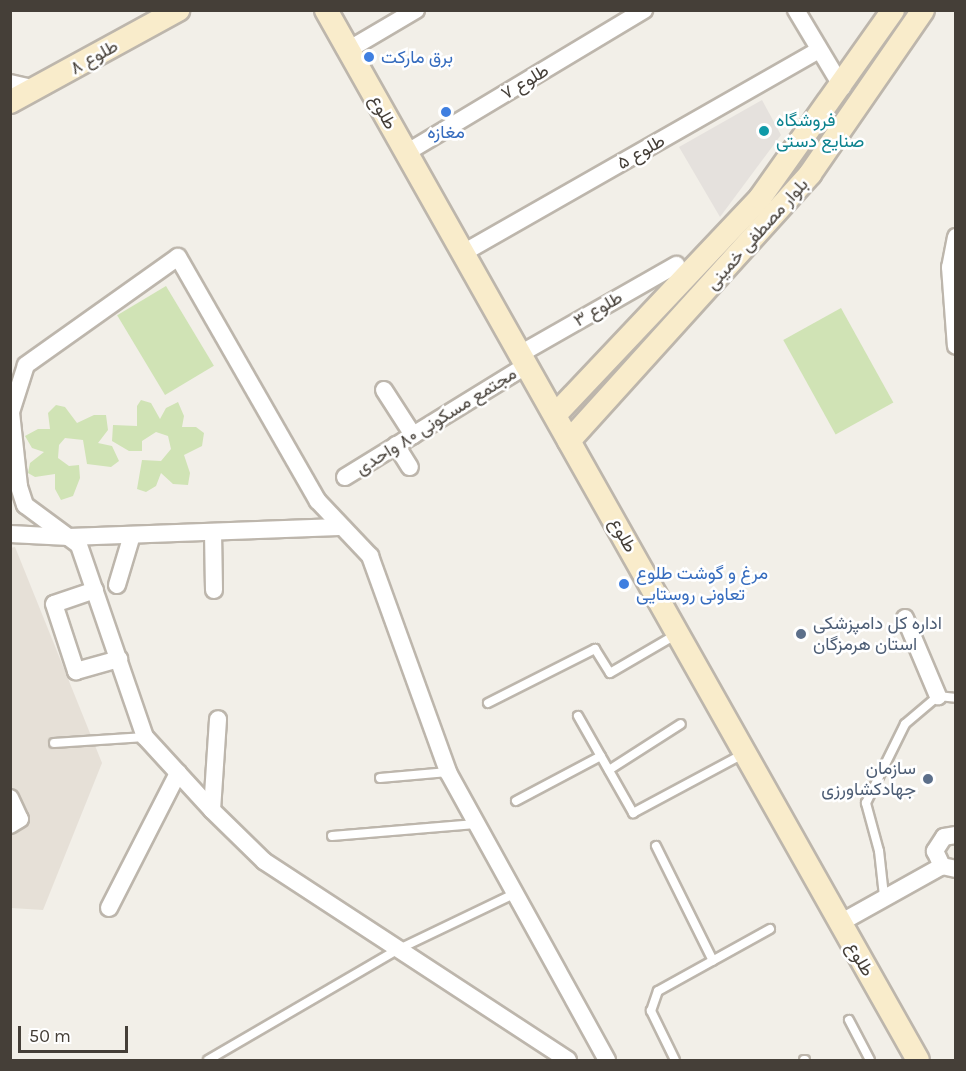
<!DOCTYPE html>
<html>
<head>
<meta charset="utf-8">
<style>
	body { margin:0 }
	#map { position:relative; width:966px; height:1071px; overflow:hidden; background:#f2efe8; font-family:Karla,Vazirmatn,sans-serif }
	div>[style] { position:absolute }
	.residential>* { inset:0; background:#e6e0d7 }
	.industrial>* { inset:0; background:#e5e1dd }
	.green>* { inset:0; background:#d0e3b5; transform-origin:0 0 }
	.roads { filter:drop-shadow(2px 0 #bdb6ac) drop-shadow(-2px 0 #bdb6ac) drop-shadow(0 2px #bdb6ac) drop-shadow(0 -2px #bdb6ac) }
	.lane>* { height:8px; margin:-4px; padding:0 4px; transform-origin:4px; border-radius:4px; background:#fff }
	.street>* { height:16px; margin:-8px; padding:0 8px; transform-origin:8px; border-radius:8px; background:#fff }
	.secondary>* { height:22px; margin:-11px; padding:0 11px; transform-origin:11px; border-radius:11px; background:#f9eccb }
	.dots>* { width:16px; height:16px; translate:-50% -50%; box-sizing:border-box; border:3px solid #fff; border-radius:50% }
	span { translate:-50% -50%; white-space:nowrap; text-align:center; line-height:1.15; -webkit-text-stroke:5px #fff; paint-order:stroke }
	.street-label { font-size:18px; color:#453f38 }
	.shop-label { font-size:18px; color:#366cbe }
	.left { translate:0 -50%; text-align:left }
	.culture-label { font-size:18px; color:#0d838f }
	.service-label { font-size:18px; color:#4e5e75 }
	.right { translate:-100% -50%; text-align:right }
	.frame { position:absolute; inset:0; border:12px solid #453f38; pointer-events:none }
	.scale { position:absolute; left:18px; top:1026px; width:110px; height:27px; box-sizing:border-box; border:3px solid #453f38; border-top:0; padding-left:8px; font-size:18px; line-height:21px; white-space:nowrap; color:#453f38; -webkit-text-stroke:4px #fff; paint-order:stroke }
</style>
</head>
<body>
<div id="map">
	<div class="residential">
		<i style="clip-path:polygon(15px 547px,102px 763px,43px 910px,11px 908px,10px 548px)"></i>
	</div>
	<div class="industrial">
		<i style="clip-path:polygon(762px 100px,781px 135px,720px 217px,679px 147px)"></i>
	</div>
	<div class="green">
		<i style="left:166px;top:286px;width:93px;height:57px;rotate:59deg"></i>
		<i style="left:841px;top:308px;width:108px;height:66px;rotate:61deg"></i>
		<i style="clip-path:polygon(141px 400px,151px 403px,160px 419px,166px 408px,178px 402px,184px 416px,182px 427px,196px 427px,204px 433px,202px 446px,184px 455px,190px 473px,188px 485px,173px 484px,161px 473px,156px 486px,146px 492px,137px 489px,142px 460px,161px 461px,171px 449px,168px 436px,156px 432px,142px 441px,142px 451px,129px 451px,112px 441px,113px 425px,137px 426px,137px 406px)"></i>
		<i style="clip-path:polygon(56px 405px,65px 407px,77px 423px,94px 415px,106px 415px,108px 430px,98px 443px,112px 446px,119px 461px,111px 467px,87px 464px,83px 440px,65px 438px,59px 445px,58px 458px,69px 466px,79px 465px,80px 478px,73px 496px,61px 500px,55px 489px,55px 474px,35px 477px,28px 473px,30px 463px,44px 452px,32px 448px,25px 436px,38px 429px,50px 429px,48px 413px)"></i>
	</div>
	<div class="roads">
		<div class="lane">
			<i style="left:488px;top:703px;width:120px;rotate:-26.8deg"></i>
			<i style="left:595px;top:649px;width:28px;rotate:58deg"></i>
			<i style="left:610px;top:673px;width:78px;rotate:-30.2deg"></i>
			<i style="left:578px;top:716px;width:112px;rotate:60.4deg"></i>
			<i style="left:633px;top:813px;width:127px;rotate:-28.2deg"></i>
			<i style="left:54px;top:743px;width:91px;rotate:-3.8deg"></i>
			<i style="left:609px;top:770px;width:85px;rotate:-32.6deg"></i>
			<i style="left:380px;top:778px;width:68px;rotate:-5deg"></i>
			<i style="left:516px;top:801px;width:96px;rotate:-27.9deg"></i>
			<i style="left:332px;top:836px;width:144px;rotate:-4.8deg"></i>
			<i style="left:656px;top:846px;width:128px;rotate:63.6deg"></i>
			<i style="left:884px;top:896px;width:45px;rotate:-96.3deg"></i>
			<i style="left:879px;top:851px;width:50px;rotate:-105.2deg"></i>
			<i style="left:866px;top:803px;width:88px;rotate:-63.7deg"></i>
			<i style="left:905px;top:724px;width:43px;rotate:-40.3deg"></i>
			<i style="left:938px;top:696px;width:18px;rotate:6deg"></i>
			<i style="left:849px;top:1020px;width:45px;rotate:62.3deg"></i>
			<i style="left:208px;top:1060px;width:221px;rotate:-30.2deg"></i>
			<i style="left:399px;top:949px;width:127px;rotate:-25.6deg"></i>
			<i style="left:675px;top:1060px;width:55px;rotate:-116.1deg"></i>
			<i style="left:651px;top:1011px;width:21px;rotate:-71deg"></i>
			<i style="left:658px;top:991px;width:128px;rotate:-29deg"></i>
			<i style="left:804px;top:1060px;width:1px"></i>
		</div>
		<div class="street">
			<i style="left:796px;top:10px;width:90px;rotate:59.1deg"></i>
			<i style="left:348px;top:50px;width:79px;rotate:-30.5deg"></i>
			<i style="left:10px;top:83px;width:26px;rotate:13deg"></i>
			<i style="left:406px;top:153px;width:278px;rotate:-31deg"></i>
			<i style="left:956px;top:237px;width:31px;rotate:101deg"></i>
			<i style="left:950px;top:267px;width:79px;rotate:85.7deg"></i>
			<i style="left:463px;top:253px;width:410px;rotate:-29.7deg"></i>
			<i style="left:520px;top:354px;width:180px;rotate:-29.7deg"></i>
			<i style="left:384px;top:390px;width:54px;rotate:57.2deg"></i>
			<i style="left:396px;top:445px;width:26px;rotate:58deg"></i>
			<i style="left:345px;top:477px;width:214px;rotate:-31.6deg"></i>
			<i style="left:213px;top:532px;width:58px;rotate:89deg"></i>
			<i style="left:10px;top:534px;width:59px;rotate:2.9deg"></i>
			<i style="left:69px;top:537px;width:270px;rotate:-2.1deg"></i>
			<i style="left:117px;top:585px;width:52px;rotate:-73.3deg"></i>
			<i style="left:95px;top:590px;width:43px;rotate:161.1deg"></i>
			<i style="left:54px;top:604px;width:71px;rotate:71.8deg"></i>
			<i style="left:76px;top:671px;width:45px;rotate:-15.6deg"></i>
			<i style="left:905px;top:618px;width:85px;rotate:67.1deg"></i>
			<i style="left:10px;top:798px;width:23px;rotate:65deg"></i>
			<i style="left:20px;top:819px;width:12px;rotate:149deg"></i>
			<i style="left:212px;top:810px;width:91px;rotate:-86.2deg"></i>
			<i style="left:956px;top:835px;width:12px;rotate:171deg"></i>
			<i style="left:944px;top:837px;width:17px;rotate:123deg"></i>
			<i style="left:935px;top:851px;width:17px;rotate:65deg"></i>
			<i style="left:942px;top:866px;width:14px;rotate:12deg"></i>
			<i style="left:109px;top:908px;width:152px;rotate:-62.9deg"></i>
			<i style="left:840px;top:923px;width:117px;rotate:-29.2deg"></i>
			<i style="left:568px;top:1060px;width:363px;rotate:-146.8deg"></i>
			<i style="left:264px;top:861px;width:73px;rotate:-135.6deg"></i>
			<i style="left:212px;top:810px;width:99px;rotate:-132.5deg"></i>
			<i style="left:145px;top:737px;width:203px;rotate:-109deg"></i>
			<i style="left:79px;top:545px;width:67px;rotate:-143.5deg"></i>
			<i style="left:25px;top:505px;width:20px;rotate:-108deg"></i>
			<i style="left:19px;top:486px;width:74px;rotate:-96.2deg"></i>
			<i style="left:11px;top:412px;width:49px;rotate:-72.3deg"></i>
			<i style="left:26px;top:365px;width:186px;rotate:-35.4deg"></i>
			<i style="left:178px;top:257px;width:281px;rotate:60.2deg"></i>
			<i style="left:318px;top:501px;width:76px;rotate:46.6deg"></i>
			<i style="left:370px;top:556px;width:230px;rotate:70.1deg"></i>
			<i style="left:448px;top:772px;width:329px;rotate:61.1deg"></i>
		</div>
		<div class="secondary">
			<i style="left:326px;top:10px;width:1205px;rotate:60.59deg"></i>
			<i style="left:10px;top:102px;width:192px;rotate:-28.7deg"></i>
			<i style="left:555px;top:415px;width:299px;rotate:-46.6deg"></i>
			<i style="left:760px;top:198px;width:230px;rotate:-54.7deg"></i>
			<i style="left:569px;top:441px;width:360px;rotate:-47.9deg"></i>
			<i style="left:810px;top:174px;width:199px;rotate:-55.4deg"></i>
		</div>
	</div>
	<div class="dots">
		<i style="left:369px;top:57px;background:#3f7fe0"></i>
		<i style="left:446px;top:112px;background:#3f7fe0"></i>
		<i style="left:764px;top:131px;background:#0f9aa8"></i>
		<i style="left:624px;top:584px;background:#3f7fe0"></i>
		<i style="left:801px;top:634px;background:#5c6f8a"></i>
		<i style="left:928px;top:779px;background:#5c6f8a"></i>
	</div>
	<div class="street-label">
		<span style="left:94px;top:57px;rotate:-29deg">طلوع ۸</span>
		<span style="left:525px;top:82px;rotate:-31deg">طلوع ۷</span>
		<span style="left:383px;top:112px;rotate:61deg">طلوع</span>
		<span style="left:641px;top:152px;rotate:-30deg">طلوع ۵</span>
		<span style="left:757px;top:234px;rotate:-48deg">بلوار مصطفی خمینی</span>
		<span style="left:598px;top:309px;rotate:-30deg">طلوع ۳</span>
		<span style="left:436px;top:421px;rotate:-32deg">مجتمع مسکونی ۸۰ واحدی</span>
		<span style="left:623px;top:535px;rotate:61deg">طلوع</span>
		<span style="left:860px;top:959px;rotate:60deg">طلوع</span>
	</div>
	<div class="shop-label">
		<span class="left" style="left:381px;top:57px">برق مارکت</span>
		<span style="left:446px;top:132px">مغازه</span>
		<span class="left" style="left:636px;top:584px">مرغ و گوشت طلوع<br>تعاونی روستایی</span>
	</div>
	<div class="culture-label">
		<span class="left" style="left:776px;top:131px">فروشگاه<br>صنایع دستی</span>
	</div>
	<div class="service-label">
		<span class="left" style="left:813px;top:634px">اداره کل دامپزشکی<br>استان هرمزگان</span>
		<span class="right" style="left:916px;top:779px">سازمان<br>جهادکشاورزی</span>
	</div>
	<div class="frame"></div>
	<div class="scale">50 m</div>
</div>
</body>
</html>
